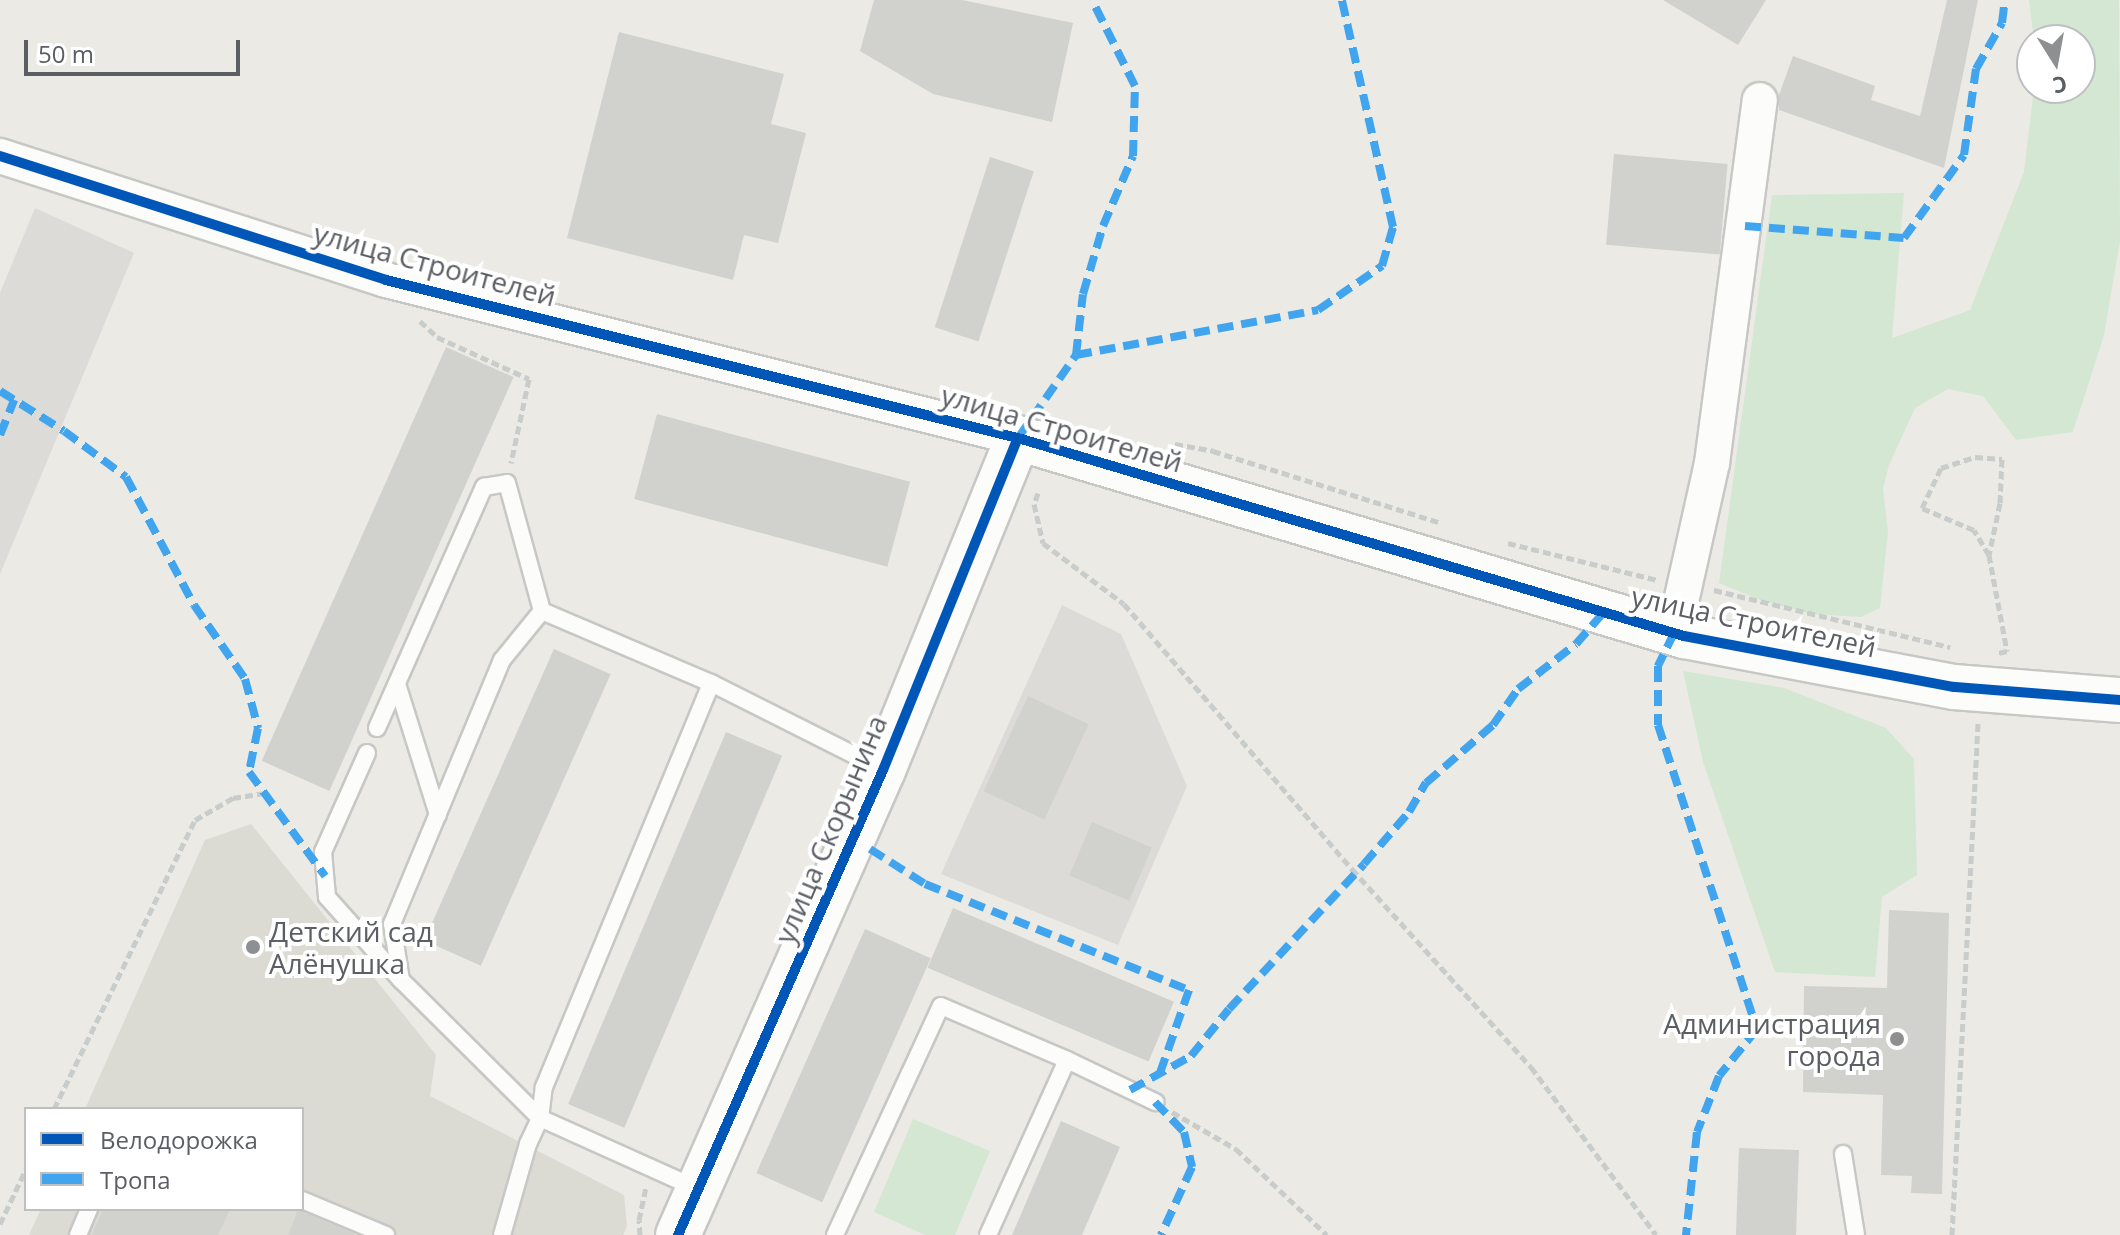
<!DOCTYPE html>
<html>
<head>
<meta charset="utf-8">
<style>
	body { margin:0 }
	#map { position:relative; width:2120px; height:1235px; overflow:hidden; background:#ebeae5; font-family:"Open Sans",sans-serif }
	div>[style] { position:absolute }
	.industrial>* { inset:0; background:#dcdbd7 }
	.education>* { inset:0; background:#dbdad3 }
	.green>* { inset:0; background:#d4e7d3 }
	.building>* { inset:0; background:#d1d1ce; transform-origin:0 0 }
	.path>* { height:5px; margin-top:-2.5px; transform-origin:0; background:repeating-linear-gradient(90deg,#c8ccca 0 8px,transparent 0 12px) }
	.roads { filter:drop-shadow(2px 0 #c7c7c6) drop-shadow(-2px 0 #c7c7c6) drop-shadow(0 2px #c7c7c6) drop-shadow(0 -2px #c7c7c6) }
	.lane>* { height:16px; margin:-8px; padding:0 8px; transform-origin:8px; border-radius:8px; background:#fcfcfb }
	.street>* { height:34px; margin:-17px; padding:0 17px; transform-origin:17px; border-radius:17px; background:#fcfcfb }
	.secondary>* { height:44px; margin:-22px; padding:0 22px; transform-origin:22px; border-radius:22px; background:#fcfcfb }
	.quiet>* { height:8px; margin-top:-4px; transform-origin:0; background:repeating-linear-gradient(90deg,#40a5ee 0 16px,transparent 0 24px) }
	.cycleway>* { height:10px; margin:-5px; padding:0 5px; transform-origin:5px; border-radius:5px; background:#0057b8 }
	.dots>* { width:22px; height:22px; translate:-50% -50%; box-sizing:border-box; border:4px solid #fff; border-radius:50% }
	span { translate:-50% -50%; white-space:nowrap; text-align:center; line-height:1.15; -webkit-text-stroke:8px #fff; paint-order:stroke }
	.street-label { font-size:28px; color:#5b5e63 }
	.poi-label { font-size:28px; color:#5b5e63 }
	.left { translate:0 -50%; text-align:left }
	.right { translate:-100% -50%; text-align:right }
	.legend { position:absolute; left:24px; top:1107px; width:280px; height:104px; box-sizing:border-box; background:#fff; border:2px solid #bdbfc1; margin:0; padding:10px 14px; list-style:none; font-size:24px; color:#5b5e63 }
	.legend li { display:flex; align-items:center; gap:16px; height:40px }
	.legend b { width:40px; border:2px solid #bdbfc1 }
	.north { position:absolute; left:2016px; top:24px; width:80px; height:80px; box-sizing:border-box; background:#fff; border:2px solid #bdbfc1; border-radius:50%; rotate:169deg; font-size:22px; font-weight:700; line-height:32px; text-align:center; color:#5b5e63 }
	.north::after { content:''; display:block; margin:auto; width:28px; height:36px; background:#8d8f90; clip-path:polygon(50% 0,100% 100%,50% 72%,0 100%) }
	.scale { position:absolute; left:24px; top:40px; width:216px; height:36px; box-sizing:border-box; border:4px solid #5b5e63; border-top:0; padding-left:10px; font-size:24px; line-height:28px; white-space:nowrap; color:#5b5e63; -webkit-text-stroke:6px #fff; paint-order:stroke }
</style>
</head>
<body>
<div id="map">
	<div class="industrial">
		<i style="clip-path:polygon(35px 208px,134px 253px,0 574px,0 293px)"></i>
		<i style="clip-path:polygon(1062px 605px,1121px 634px,1187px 786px,1118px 945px,941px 874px)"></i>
	</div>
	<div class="education">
		<i style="clip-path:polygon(251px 824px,436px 1055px,430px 1096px,624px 1195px,627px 1226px,623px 1235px,29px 1235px,41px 1209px,302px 1209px,302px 1109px,85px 1109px,205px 840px)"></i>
	</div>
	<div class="green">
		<i style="clip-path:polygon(2029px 0,2119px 0,2120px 241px,2104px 335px,2073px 432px,2016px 440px,1983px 396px,1948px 389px,1915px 408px,1889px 465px,1883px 489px,1888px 532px,1880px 608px,1861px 617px,1811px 614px,1763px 601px,1719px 583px,1772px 195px,1904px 193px,1892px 338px,1970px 310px,2024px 172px,2034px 88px,2080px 88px,2080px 40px,2034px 40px)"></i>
		<i style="clip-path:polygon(1683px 671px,1784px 688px,1886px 728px,1914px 759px,1917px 875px,1882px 897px,1875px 977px,1775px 972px,1703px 762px)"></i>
		<i style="clip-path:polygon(913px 1119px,990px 1151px,955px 1235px,925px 1235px,874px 1212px)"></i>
	</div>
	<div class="building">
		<i style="clip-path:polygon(874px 0,962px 0,1073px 23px,1052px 122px,933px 94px,860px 51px)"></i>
		<i style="clip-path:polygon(1663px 0,1766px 0,1738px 45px)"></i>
		<i style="clip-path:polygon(1947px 0,1978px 0,1944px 168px,1779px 110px,1779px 95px,1793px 56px,1875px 86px,1871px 100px,1920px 116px)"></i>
		<i style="clip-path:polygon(619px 32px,784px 74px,771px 124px,806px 133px,778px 243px,744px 235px,733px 280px,567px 238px)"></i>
		<i style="left:1614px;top:154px;width:114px;height:91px;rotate:5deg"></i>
		<i style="left:990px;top:157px;width:46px;height:179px;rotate:18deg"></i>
		<i style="left:446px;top:347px;width:74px;height:453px;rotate:24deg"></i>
		<i style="left:657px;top:414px;width:262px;height:88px;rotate:15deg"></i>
		<i style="left:554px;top:649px;width:62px;height:319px;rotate:24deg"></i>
		<i style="left:1028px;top:696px;width:67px;height:105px;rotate:25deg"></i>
		<i style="left:726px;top:732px;width:61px;height:404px;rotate:23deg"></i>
		<i style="left:1092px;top:822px;width:65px;height:58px;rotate:23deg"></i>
		<i style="left:953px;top:908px;width:240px;height:65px;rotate:23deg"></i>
		<i style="clip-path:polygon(1889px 910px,1949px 913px,1942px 1194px,1911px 1193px,1912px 1176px,1881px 1175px,1883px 1095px,1803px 1092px,1804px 986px,1887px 988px)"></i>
		<i style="left:865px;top:929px;width:72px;height:267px;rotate:24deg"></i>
		<i style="clip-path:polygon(1061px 1121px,1120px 1147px,1082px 1235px,1012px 1235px)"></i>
		<i style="left:1739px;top:1148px;width:60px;height:87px;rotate:2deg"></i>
		<i style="clip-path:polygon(103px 1209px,230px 1209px,218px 1235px,92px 1235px)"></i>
		<i style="clip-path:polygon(298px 1210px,357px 1235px,288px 1235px)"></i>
	</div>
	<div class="path">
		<i style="left:420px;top:321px;width:23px;rotate:43deg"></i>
		<i style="left:437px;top:337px;width:101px;rotate:24.5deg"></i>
		<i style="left:529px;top:379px;width:86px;rotate:102.1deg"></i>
		<i style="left:1175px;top:444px;width:39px;rotate:10deg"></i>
		<i style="left:1213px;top:451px;width:239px;rotate:17.5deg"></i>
		<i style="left:1038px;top:493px;width:12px;rotate:110deg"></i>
		<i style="left:1034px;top:504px;width:40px;rotate:77deg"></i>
		<i style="left:1043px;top:543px;width:101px;rotate:37deg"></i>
		<i style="left:1124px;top:604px;width:350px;rotate:49.3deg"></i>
		<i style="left:1352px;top:869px;width:267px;rotate:47.9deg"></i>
		<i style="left:1531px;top:1067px;width:209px;rotate:53.3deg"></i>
		<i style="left:1508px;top:543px;width:154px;rotate:13.9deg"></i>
		<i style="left:1989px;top:555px;width:29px;rotate:-121deg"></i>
		<i style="left:1974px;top:530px;width:56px;rotate:-157.1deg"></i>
		<i style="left:1922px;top:508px;width:44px;rotate:-64.6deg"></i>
		<i style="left:1941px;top:468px;width:36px;rotate:-18deg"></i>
		<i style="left:1975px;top:457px;width:27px;rotate:4deg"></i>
		<i style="left:2002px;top:459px;width:44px;rotate:92.6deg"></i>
		<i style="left:2000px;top:503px;width:53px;rotate:101.9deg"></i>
		<i style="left:1989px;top:555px;width:98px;rotate:79.4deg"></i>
		<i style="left:2007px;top:651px;width:9px;rotate:167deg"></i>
		<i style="left:1714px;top:590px;width:243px;rotate:13.6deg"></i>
		<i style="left:54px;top:1109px;width:322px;rotate:-64deg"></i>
		<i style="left:195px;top:820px;width:44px;rotate:-30.1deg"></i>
		<i style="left:233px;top:798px;width:31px;rotate:-9deg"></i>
		<i style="left:1172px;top:1112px;width:74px;rotate:30deg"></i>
		<i style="left:1236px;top:1149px;width:125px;rotate:43.4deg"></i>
		<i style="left:0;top:1224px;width:61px;rotate:-64.7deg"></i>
		<i style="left:640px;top:1235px;width:15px;rotate:-94deg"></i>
		<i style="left:639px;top:1220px;width:35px;rotate:-78deg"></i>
		<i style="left:1952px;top:1235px;width:512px;rotate:-87.09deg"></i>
	</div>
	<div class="roads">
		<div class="lane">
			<i style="left:397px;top:684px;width:137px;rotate:72.6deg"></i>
			<i style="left:377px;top:728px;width:264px;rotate:-66.1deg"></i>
			<i style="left:484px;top:487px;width:23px;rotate:-10deg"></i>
			<i style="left:507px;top:483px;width:133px;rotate:74.7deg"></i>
			<i style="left:367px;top:753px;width:108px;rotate:114deg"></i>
			<i style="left:323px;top:852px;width:45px;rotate:84.9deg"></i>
			<i style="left:327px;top:897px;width:110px;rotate:48.3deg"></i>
			<i style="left:1067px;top:1060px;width:98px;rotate:25.5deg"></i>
			<i style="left:540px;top:1118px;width:196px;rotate:-135.2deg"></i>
			<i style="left:401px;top:980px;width:57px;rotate:-99.1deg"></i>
			<i style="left:392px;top:924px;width:286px;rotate:-67.4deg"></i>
			<i style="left:502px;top:660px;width:63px;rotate:-50.8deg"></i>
			<i style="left:542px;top:611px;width:184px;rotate:23.1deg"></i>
			<i style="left:711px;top:683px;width:191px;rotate:26.7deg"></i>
			<i style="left:540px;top:1118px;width:31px;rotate:-83deg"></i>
			<i style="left:544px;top:1087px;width:437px;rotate:-67.5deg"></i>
			<i style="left:1843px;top:1154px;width:82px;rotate:80.9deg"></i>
			<i style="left:302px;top:1200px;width:91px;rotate:22.6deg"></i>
			<i style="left:78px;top:1235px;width:28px;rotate:-67deg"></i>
			<i style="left:502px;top:1235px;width:95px;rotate:-74.1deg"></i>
			<i style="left:528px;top:1144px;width:29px;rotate:-65deg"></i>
			<i style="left:540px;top:1118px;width:171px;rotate:24.2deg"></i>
			<i style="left:835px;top:1235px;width:252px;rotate:-65.2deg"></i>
			<i style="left:941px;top:1006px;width:137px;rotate:23.2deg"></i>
			<i style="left:1067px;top:1060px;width:192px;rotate:114.3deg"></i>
		</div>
		<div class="street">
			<i style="left:0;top:156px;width:405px;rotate:17.8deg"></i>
			<i style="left:386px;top:280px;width:651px;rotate:14.04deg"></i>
			<i style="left:1674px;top:633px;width:174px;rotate:-77.4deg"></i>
			<i style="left:1712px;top:463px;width:366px;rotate:-82.5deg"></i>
		</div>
		<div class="secondary">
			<i style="left:678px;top:1235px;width:508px;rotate:-66.21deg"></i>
			<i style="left:883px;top:770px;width:358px;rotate:-67.9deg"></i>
			<i style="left:1018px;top:438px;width:695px;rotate:16.56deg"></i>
			<i style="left:1684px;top:636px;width:275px;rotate:10.7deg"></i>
			<i style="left:1954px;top:687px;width:167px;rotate:4.5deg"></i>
		</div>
	</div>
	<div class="quiet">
		<i style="left:1745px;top:226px;width:159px;rotate:4.3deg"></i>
		<i style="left:1904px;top:238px;width:102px;rotate:-54.1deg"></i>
		<i style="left:1964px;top:155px;width:87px;rotate:-82.1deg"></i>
		<i style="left:1976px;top:69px;width:53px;rotate:-60.5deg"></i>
		<i style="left:2002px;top:23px;width:23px;rotate:-83deg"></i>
		<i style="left:1076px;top:355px;width:61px;rotate:-83.5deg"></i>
		<i style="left:1083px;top:294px;width:71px;rotate:-73.6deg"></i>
		<i style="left:1103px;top:226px;width:76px;rotate:-66.8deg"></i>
		<i style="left:1133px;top:156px;width:70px;rotate:-88.4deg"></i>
		<i style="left:1135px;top:86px;width:96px;rotate:-116.6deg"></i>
		<i style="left:0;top:391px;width:75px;rotate:32deg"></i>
		<i style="left:64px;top:431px;width:77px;rotate:36.6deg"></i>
		<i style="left:126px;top:477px;width:145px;rotate:62deg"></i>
		<i style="left:194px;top:605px;width:90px;rotate:55.4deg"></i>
		<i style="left:245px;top:679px;width:51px;rotate:75.1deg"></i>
		<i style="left:258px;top:728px;width:45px;rotate:101.6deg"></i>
		<i style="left:249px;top:772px;width:129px;rotate:53.8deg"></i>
		<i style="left:0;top:435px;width:38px;rotate:-68deg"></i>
		<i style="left:1018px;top:438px;width:101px;rotate:-55.1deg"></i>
		<i style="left:1076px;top:355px;width:246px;rotate:-10.5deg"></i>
		<i style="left:1318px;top:310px;width:78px;rotate:-34.5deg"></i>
		<i style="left:1382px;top:266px;width:41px;rotate:-74.2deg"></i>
		<i style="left:1393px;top:227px;width:233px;rotate:-102.7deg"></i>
		<i style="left:1674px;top:633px;width:37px;rotate:116deg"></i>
		<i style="left:1658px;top:666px;width:59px;rotate:90deg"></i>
		<i style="left:1658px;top:725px;width:320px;rotate:72deg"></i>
		<i style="left:1757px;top:1029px;width:60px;rotate:129deg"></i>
		<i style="left:1719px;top:1076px;width:60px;rotate:111.4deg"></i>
		<i style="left:1697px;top:1132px;width:104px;rotate:96.1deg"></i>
		<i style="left:870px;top:849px;width:65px;rotate:32.5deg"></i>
		<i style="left:925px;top:884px;width:284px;rotate:21.9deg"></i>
		<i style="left:1189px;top:990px;width:88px;rotate:109.3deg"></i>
		<i style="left:1130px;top:1090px;width:70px;rotate:-29.1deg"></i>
		<i style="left:1191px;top:1056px;width:60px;rotate:-51deg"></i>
		<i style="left:1229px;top:1009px;width:198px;rotate:-47deg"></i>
		<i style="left:1364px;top:864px;width:69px;rotate:-49.1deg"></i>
		<i style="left:1409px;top:812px;width:34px;rotate:-60deg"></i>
		<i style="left:1426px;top:783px;width:89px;rotate:-40.9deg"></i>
		<i style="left:1493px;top:725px;width:44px;rotate:-55.2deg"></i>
		<i style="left:1518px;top:689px;width:73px;rotate:-37.8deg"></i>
		<i style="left:1576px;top:644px;width:43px;rotate:-48.8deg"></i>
		<i style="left:1155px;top:1102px;width:42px;rotate:46deg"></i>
		<i style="left:1184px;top:1132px;width:36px;rotate:77deg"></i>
		<i style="left:1192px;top:1167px;width:75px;rotate:114.5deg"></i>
	</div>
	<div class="cycleway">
		<i style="left:0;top:156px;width:405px;rotate:17.8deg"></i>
		<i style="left:386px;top:280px;width:651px;rotate:14.04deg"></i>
		<i style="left:1018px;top:438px;width:695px;rotate:16.56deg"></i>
		<i style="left:1684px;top:636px;width:275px;rotate:10.7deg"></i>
		<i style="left:1954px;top:687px;width:167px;rotate:4.5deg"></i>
		<i style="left:678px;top:1235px;width:508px;rotate:-66.21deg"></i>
		<i style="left:883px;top:770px;width:358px;rotate:-67.9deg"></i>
	</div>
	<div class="dots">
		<i style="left:253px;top:947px;background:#8d8f90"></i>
		<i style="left:1897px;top:1039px;background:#8d8f90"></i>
	</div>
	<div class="street-label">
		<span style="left:435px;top:264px;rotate:15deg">улица Строителей</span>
		<span style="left:1062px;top:428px;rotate:16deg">улица Строителей</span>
		<span style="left:1754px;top:621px;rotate:12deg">улица Строителей</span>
		<span style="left:830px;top:829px;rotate:-67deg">улица Скорынина</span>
	</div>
	<div class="poi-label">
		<span class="left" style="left:269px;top:947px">Детский сад<br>Алёнушка</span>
		<span class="right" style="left:1881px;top:1039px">Администрация<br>города</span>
	</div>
	<ul class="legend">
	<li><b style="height:10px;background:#0057b8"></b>Велодорожка</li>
	<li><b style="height:10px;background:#40a5ee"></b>Тропа</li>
	</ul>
	<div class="north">С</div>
	<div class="scale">50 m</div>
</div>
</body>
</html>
